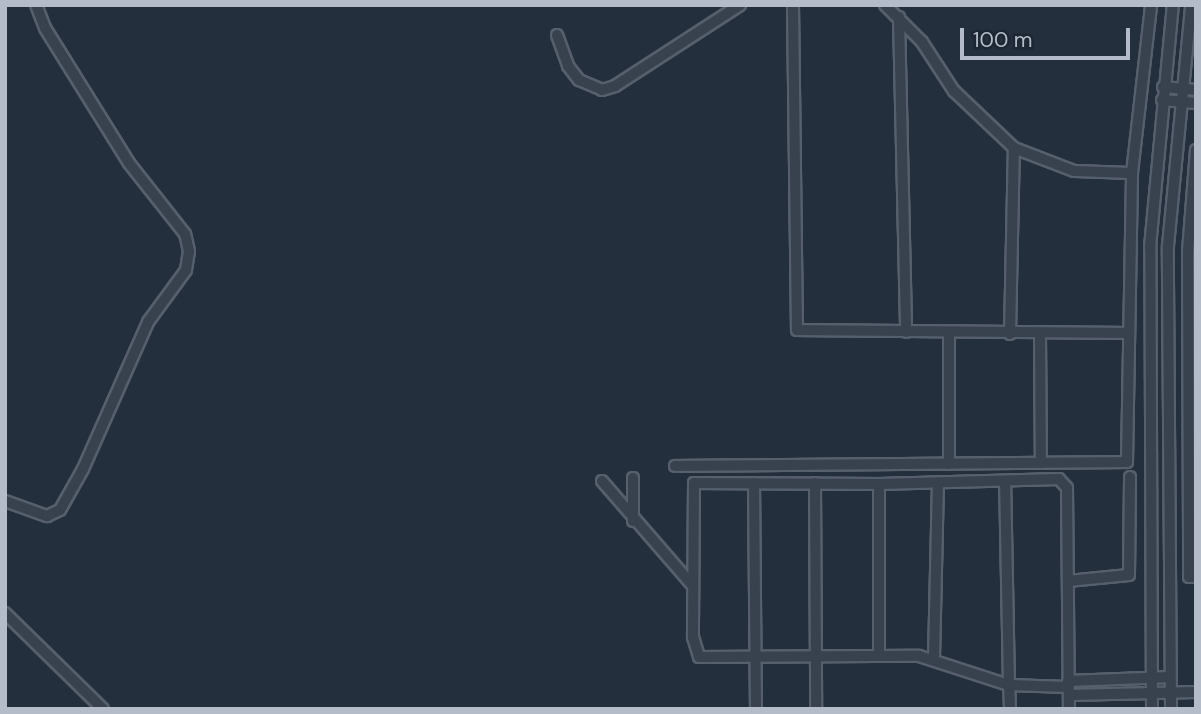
<!DOCTYPE html>
<html>
<head>
<meta charset="utf-8">
<style>
	body { margin:0 }
	#map { position:relative; width:1201px; height:714px; overflow:hidden; background:#242f3e; font-family:"DM Sans",sans-serif }
	div>[style] { position:absolute }
	.roads { filter:drop-shadow(2px 0 #565f6c) drop-shadow(-2px 0 #565f6c) drop-shadow(0 2px #565f6c) drop-shadow(0 -2px #565f6c) }
	.street>* { height:10px; margin:-5px; padding:0 5px; transform-origin:5px; border-radius:5px; background:#38414e }
	span { translate:-50% -50%; white-space:nowrap; text-align:center; line-height:1.15; -webkit-text-stroke:6px #1d2633; paint-order:stroke }
	.frame { position:absolute; inset:0; border:7px solid #b4bcc9; pointer-events:none }
	.scale { position:absolute; left:960px; top:28px; width:170px; height:32px; box-sizing:border-box; border:4px solid #b4bcc9; border-top:0; padding-left:9px; font-size:21px; line-height:24px; white-space:nowrap; color:#b4bcc9; -webkit-text-stroke:5px #1d2633; paint-order:stroke }
</style>
</head>
<body>
<div id="map">
	<div class="roads">
		<div class="street">
			<i style="left:793px;top:5px;width:325px;rotate:89.3deg"></i>
			<i style="left:797px;top:330px;width:330px;rotate:0.5deg"></i>
			<i style="left:885px;top:5px;width:52px;rotate:45deg"></i>
			<i style="left:922px;top:42px;width:59px;rotate:56.9deg"></i>
			<i style="left:954px;top:91px;width:83px;rotate:43.5deg"></i>
			<i style="left:899px;top:17px;width:315px;rotate:88.7deg"></i>
			<i style="left:557px;top:35px;width:33px;rotate:70deg"></i>
			<i style="left:568px;top:66px;width:18px;rotate:52deg"></i>
			<i style="left:579px;top:80px;width:25px;rotate:23deg"></i>
			<i style="left:602px;top:90px;width:14px;rotate:-17deg"></i>
			<i style="left:615px;top:86px;width:149px;rotate:-32.9deg"></i>
			<i style="left:1163px;top:87px;width:33px;rotate:5deg"></i>
			<i style="left:1162px;top:100px;width:34px;rotate:5deg"></i>
			<i style="left:1196px;top:150px;width:102px;rotate:94.5deg"></i>
			<i style="left:1188px;top:252px;width:325px;rotate:89.8deg"></i>
			<i style="left:1189px;top:577px;width:7px"></i>
			<i style="left:949px;top:333px;width:131px;rotate:90deg"></i>
			<i style="left:1010px;top:334px;width:186px;rotate:-88.8deg"></i>
			<i style="left:1014px;top:148px;width:64px;rotate:21deg"></i>
			<i style="left:1074px;top:171px;width:58px;rotate:2deg"></i>
			<i style="left:1040px;top:334px;width:129px;rotate:89.6deg"></i>
			<i style="left:675px;top:466px;width:452px;rotate:-0.5deg"></i>
			<i style="left:1127px;top:462px;width:289px;rotate:-89deg"></i>
			<i style="left:1132px;top:173px;width:169px;rotate:-83.5deg"></i>
			<i style="left:602px;top:481px;width:139px;rotate:49.1deg"></i>
			<i style="left:754px;top:483px;width:226px;rotate:89.5deg"></i>
			<i style="left:815px;top:483px;width:226px;rotate:89.7deg"></i>
			<i style="left:879px;top:484px;width:185px;rotate:-179.7deg"></i>
			<i style="left:694px;top:483px;width:154px;rotate:90.4deg"></i>
			<i style="left:693px;top:637px;width:21px;rotate:73deg"></i>
			<i style="left:699px;top:657px;width:220px;rotate:-0.3deg"></i>
			<i style="left:919px;top:656px;width:95px;rotate:17.9deg"></i>
			<i style="left:1009px;top:685px;width:203px;rotate:-91.1deg"></i>
			<i style="left:5px;top:501px;width:45px;rotate:19.7deg"></i>
			<i style="left:47px;top:516px;width:14px;rotate:-25deg"></i>
			<i style="left:60px;top:510px;width:47px;rotate:-60.7deg"></i>
			<i style="left:83px;top:469px;width:161px;rotate:-66.1deg"></i>
			<i style="left:148px;top:322px;width:64px;rotate:-53.8deg"></i>
			<i style="left:186px;top:270px;width:19px;rotate:-81deg"></i>
			<i style="left:189px;top:251px;width:17px;rotate:-103deg"></i>
			<i style="left:185px;top:234px;width:90px;rotate:-128.3deg"></i>
			<i style="left:129px;top:163px;width:159px;rotate:-121.9deg"></i>
			<i style="left:45px;top:28px;width:25px;rotate:-111deg"></i>
			<i style="left:633px;top:521px;width:43px;rotate:-90deg"></i>
			<i style="left:1068px;top:581px;width:61px;rotate:-5.6deg"></i>
			<i style="left:1129px;top:575px;width:98px;rotate:-89.4deg"></i>
			<i style="left:5px;top:613px;width:137px;rotate:44.4deg"></i>
			<i style="left:879px;top:655px;width:171px;rotate:-90deg"></i>
			<i style="left:879px;top:484px;width:180px;rotate:-1.6deg"></i>
			<i style="left:1059px;top:479px;width:12px;rotate:48deg"></i>
			<i style="left:1067px;top:488px;width:221px;rotate:89.5deg"></i>
			<i style="left:934px;top:658px;width:175px;rotate:-88.7deg"></i>
			<i style="left:1068px;top:681px;width:102px;rotate:-2.2deg"></i>
			<i style="left:1069px;top:695px;width:127px;rotate:-1.4deg"></i>
			<i style="left:1010px;top:709px;width:24px;rotate:-92deg"></i>
			<i style="left:1009px;top:685px;width:59px;rotate:1.9deg"></i>
			<i style="left:1152px;top:709px;width:462px;rotate:-90.2deg"></i>
			<i style="left:1150px;top:247px;width:243px;rotate:-84.6deg"></i>
			<i style="left:1171px;top:709px;width:463px;rotate:-90.4deg"></i>
			<i style="left:1168px;top:246px;width:242px;rotate:-84.5deg"></i>
		</div>
	</div>
	<div class="frame"></div>
	<div class="scale">100 m</div>
</div>
</body>
</html>
